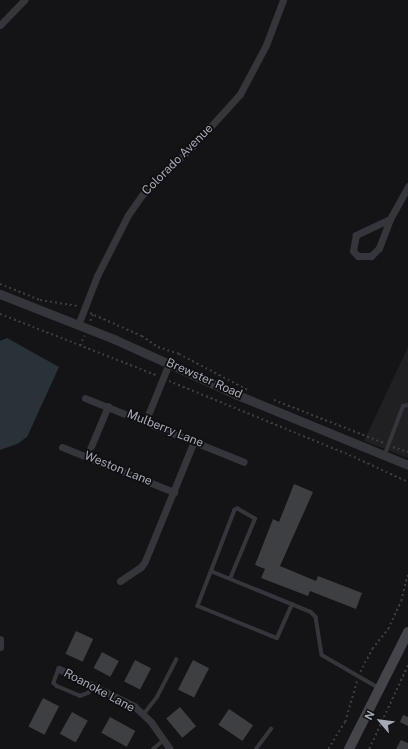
<!DOCTYPE html>
<html>
<head>
<meta charset="utf-8">
<style>
	body { margin:0 }
	#map { position:relative; width:408px; height:749px; overflow:hidden; background:#141416; font-family:"Public Sans",sans-serif }
	div>[style] { position:absolute }
	.built>* { inset:0; background:#202023 }
	.water>* { inset:0; background:#2a3239 }
	.building>* { inset:0; background:#3e3f43; transform-origin:0 0 }
	.path>* { height:1.5px; margin-top:-0.75px; transform-origin:0; background:repeating-linear-gradient(90deg,#3b3d42 0 2px,transparent 0 5px) }
	.service>* { height:3.5px; margin:-1.75px; padding:0 1.75px; transform-origin:1.75px; border-radius:1.75px; background:#35363b }
	.minor>* { height:7px; margin:-3.5px; padding:0 3.5px; transform-origin:3.5px; border-radius:3.5px; background:#35363b }
	.tertiary>* { height:9px; margin:-4.5px; padding:0 4.5px; transform-origin:4.5px; border-radius:4.5px; background:#35363b }
	.secondary>* { height:10px; margin:-5px; padding:0 5px; transform-origin:5px; border-radius:5px; background:#43454b }
	span { translate:-50% -50%; white-space:nowrap; text-align:center; line-height:1.15; -webkit-text-stroke:3.5px #0f0f11; paint-order:stroke }
	.street-label { font-size:12px; color:#a6aab6 }
	.north { position:absolute; left:360px; top:701px; width:40px; height:40px; -webkit-text-stroke:3px #0f0f11; paint-order:stroke; rotate:298deg; font-size:11px; font-weight:700; line-height:16px; text-align:center; color:#a6aab6 }
	.north::after { content:''; display:block; margin:auto; width:14px; height:18px; background:#a6aab6; clip-path:polygon(50% 0,100% 100%,50% 72%,0 100%) }
</style>
</head>
<body>
<div id="map">
	<div class="built">
		<i style="clip-path:polygon(408px 347px,408px 458px,364px 441px)"></i>
	</div>
	<div class="water">
		<i style="clip-path:polygon(7px 338px,59px 367px,27px 437px,17px 444px,0 450px,0 341px)"></i>
	</div>
	<div class="building">
		<i style="clip-path:polygon(294px 484px,313px 492px,280px 566px,316px 581px,318px 576px,362px 593px,356px 609px,310px 591px,308px 596px,261px 578px,265px 569px,255px 565px,273px 519px,279px 522px)"></i>
		<i style="left:76px;top:631px;width:19px;height:25px;rotate:25deg"></i>
		<i style="left:102px;top:652px;width:19px;height:18px;rotate:28deg"></i>
		<i style="left:135px;top:660px;width:18px;height:24px;rotate:27deg"></i>
		<i style="left:193px;top:660px;width:18px;height:33px;rotate:27deg"></i>
		<i style="left:43px;top:698px;width:18px;height:32px;rotate:27deg"></i>
		<i style="left:180px;top:707px;width:25px;height:18px;rotate:50deg"></i>
		<i style="left:229px;top:709px;width:29px;height:19px;rotate:34deg"></i>
		<i style="left:72px;top:712px;width:18px;height:25px;rotate:29deg"></i>
		<i style="clip-path:polygon(403px 715px,408px 717px,408px 726px,400px 722px)"></i>
		<i style="left:110px;top:717px;width:29px;height:18px;rotate:29deg"></i>
		<i style="clip-path:polygon(401px 740px,408px 743px,408px 749px,396px 749px)"></i>
	</div>
	<div class="path">
		<i style="left:0;top:284px;width:43px;rotate:21.8deg"></i>
		<i style="left:40px;top:300px;width:38px;rotate:9deg"></i>
		<i style="left:90px;top:313px;width:57px;rotate:23.9deg"></i>
		<i style="left:142px;top:336px;width:19px;rotate:35deg"></i>
		<i style="left:158px;top:347px;width:22px;rotate:18deg"></i>
		<i style="left:179px;top:354px;width:78px;rotate:27.6deg"></i>
		<i style="left:0;top:314px;width:168px;rotate:21.4deg"></i>
		<i style="left:90px;top:321px;width:8px;rotate:-67deg"></i>
		<i style="left:80px;top:346px;width:11px;rotate:-68deg"></i>
		<i style="left:169px;top:381px;width:200px;rotate:22.3deg"></i>
		<i style="left:354px;top:457px;width:60px;rotate:24.8deg"></i>
		<i style="left:274px;top:400px;width:118px;rotate:21.4deg"></i>
		<i style="left:393px;top:447px;width:16px;rotate:18deg"></i>
		<i style="left:360px;top:672px;width:26px;rotate:-62deg"></i>
		<i style="left:372px;top:649px;width:26px;rotate:-51deg"></i>
		<i style="left:388px;top:629px;width:31px;rotate:-65deg"></i>
		<i style="left:401px;top:601px;width:29px;rotate:-76deg"></i>
		<i style="left:328px;top:749px;width:32px;rotate:-58deg"></i>
		<i style="left:345px;top:722px;width:43px;rotate:-73.7deg"></i>
		<i style="left:369px;top:749px;width:93px;rotate:-65.1deg"></i>
	</div>
	<div class="service">
		<i style="left:385px;top:454px;width:51px;rotate:-69.4deg"></i>
		<i style="left:403px;top:406px;width:5px;rotate:-11deg"></i>
		<i style="left:211px;top:571px;width:108px;rotate:22.3deg"></i>
		<i style="left:311px;top:612px;width:7px;rotate:45deg"></i>
		<i style="left:316px;top:617px;width:38px;rotate:81deg"></i>
		<i style="left:322px;top:655px;width:66px;rotate:30.1deg"></i>
		<i style="left:230px;top:579px;width:65px;rotate:-67.4deg"></i>
		<i style="left:255px;top:519px;width:20px;rotate:-150deg"></i>
		<i style="left:238px;top:509px;width:3px;rotate:162deg"></i>
		<i style="left:235px;top:510px;width:103px;rotate:111.1deg"></i>
		<i style="left:198px;top:606px;width:85px;rotate:22.1deg"></i>
		<i style="left:277px;top:638px;width:37px;rotate:-66deg"></i>
		<i style="left:59px;top:669px;width:15px;rotate:110deg"></i>
		<i style="left:54px;top:683px;width:4px;rotate:45deg"></i>
		<i style="left:57px;top:686px;width:25px;rotate:23deg"></i>
		<i style="left:80px;top:696px;width:9px;rotate:-21deg"></i>
		<i style="left:88px;top:693px;width:9px;rotate:-54deg"></i>
		<i style="left:143px;top:715px;width:23px;rotate:-52deg"></i>
		<i style="left:157px;top:697px;width:42px;rotate:-62.8deg"></i>
		<i style="left:153px;top:749px;width:14px;rotate:-39deg"></i>
		<i style="left:256px;top:749px;width:25px;rotate:-53deg"></i>
	</div>
	<div class="minor">
		<i style="left:0;top:25px;width:35px;rotate:-46deg"></i>
		<i style="left:390px;top:219px;width:38px;rotate:155deg"></i>
		<i style="left:356px;top:235px;width:16px;rotate:101deg"></i>
		<i style="left:353px;top:251px;width:7px;rotate:45deg"></i>
		<i style="left:358px;top:256px;width:13px"></i>
		<i style="left:371px;top:256px;width:11px;rotate:-45deg"></i>
		<i style="left:379px;top:248px;width:31px;rotate:-69deg"></i>
		<i style="left:390px;top:219px;width:38px;rotate:-61deg"></i>
		<i style="left:78px;top:325px;width:53px;rotate:-68.8deg"></i>
		<i style="left:97px;top:276px;width:68px;rotate:-63.1deg"></i>
		<i style="left:128px;top:215px;width:24px;rotate:-55deg"></i>
		<i style="left:142px;top:195px;width:71px;rotate:-43.9deg"></i>
		<i style="left:193px;top:146px;width:70px;rotate:-47.9deg"></i>
		<i style="left:240px;top:94px;width:55px;rotate:-62deg"></i>
		<i style="left:266px;top:45px;width:48px;rotate:-69.3deg"></i>
		<i style="left:85px;top:398px;width:171px;rotate:21.9deg"></i>
		<i style="left:146px;top:420px;width:61px;rotate:-68deg"></i>
		<i style="left:62px;top:447px;width:121px;rotate:21.9deg"></i>
		<i style="left:87px;top:456px;width:54px;rotate:-67.2deg"></i>
		<i style="left:120px;top:581px;width:25px;rotate:-34deg"></i>
		<i style="left:141px;top:567px;width:7px;rotate:-56deg"></i>
		<i style="left:145px;top:561px;width:130px;rotate:-67.8deg"></i>
		<i style="left:0;top:639px;width:8px;rotate:90deg"></i>
		<i style="left:59px;top:669px;width:84px;rotate:26.3deg"></i>
		<i style="left:134px;top:706px;width:23px;rotate:43deg"></i>
		<i style="left:151px;top:722px;width:33px;rotate:55deg"></i>
	</div>
	<div class="tertiary">
		<i style="left:0;top:294px;width:123px;rotate:21.5deg"></i>
		<i style="left:114px;top:339px;width:133px;rotate:24.4deg"></i>
		<i style="left:235px;top:394px;width:187px;rotate:22.3deg"></i>
	</div>
	<div class="secondary">
		<i style="left:349px;top:749px;width:131px;rotate:-63.2deg"></i>
	</div>
	<div class="street-label">
		<span style="left:178px;top:160px;rotate:-45deg">Colorado Avenue</span>
		<span style="left:204px;top:379px;rotate:24deg">Brewster Road</span>
		<span style="left:165px;top:429px;rotate:22deg">Mulberry Lane</span>
		<span style="left:118px;top:469px;rotate:22deg">Weston Lane</span>
		<span style="left:99px;top:691px;rotate:28deg">Roanoke Lane</span>
	</div>
	<div class="north">N</div>
</div>
</body>
</html>
